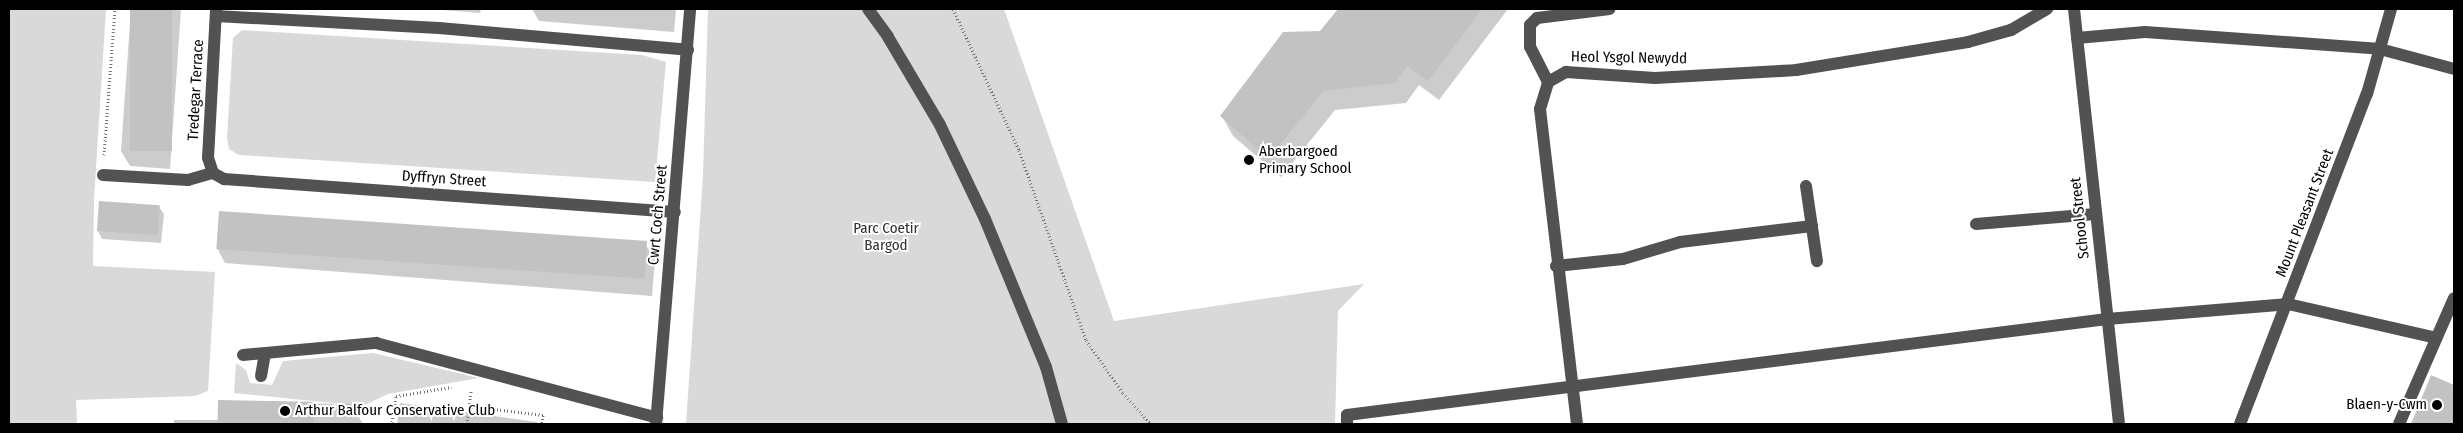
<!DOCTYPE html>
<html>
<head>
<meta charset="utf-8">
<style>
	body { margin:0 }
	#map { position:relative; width:2463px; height:433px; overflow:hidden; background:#fff; font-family:"Fira Sans Condensed",sans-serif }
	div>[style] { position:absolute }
	.green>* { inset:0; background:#d9d9d9 }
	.shadow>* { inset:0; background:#0003 }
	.building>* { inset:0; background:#c2c2c2; transform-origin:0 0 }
	.path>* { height:3px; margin-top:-1.5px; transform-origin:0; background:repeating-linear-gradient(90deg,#747474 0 1px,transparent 0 3.5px) }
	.minor>* { height:12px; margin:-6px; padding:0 6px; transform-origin:6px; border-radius:6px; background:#525252 }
	.dots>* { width:14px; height:14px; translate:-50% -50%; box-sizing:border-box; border:2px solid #fff; border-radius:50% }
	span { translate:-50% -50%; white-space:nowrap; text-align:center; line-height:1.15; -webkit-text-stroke:4px #fff; paint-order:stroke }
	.street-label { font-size:15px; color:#000 }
	.poi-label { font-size:15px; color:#000 }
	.left { translate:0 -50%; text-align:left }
	.right { translate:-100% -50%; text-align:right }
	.park-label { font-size:15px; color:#303030 }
	.frame { position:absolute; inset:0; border:10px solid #000; pointer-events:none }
</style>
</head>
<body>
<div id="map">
	<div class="green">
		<i style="clip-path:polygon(9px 9px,106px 9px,94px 200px,93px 266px,215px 272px,208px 391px,195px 396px,76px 400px,77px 424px,9px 424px)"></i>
		<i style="clip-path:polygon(708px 9px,1004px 9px,1114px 321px,1364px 284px,1338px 311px,1335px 424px,686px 424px,703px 175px)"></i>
		<i style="clip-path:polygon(242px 30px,642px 55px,666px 62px,655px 182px,239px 155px,229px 149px,227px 138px,233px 38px)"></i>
		<i style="clip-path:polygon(373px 353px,479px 378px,388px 394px,363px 406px,234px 393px,236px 363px,246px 370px,250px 383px,272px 385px,283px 361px)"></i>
	</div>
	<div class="shadow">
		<i style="clip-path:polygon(131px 9px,181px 9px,170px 169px,130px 166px,121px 151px)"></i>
		<i style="clip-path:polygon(429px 9px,481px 9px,480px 13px)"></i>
		<i style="clip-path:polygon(532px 9px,676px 9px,674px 32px,539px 21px)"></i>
		<i style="clip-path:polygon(1340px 9px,1508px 9px,1439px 100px,1419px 85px,1406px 103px,1335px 110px,1281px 177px,1233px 136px,1222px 116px,1321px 32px)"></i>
		<i style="clip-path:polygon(159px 207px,164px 214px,161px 243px,102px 239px,98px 231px)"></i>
		<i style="clip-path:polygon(646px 245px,655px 260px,652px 296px,225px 263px,217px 248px)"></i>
		<i style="clip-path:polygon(2432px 377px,2454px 387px,2454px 424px,2412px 424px)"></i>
		<i style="clip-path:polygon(220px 402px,351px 404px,363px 424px,174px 424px,174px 420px,219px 420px)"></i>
		<i style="clip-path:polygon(400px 403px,537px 422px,539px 424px,397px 424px)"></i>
	</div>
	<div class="building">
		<i style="left:130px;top:9px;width:42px;height:142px"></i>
		<i style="clip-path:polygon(1338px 9px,1482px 9px,1428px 81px,1407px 66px,1395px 83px,1323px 91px,1269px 159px,1220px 116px,1283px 32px,1320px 31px)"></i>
		<i style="left:99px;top:201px;width:61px;height:30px;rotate:4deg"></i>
		<i style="left:219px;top:211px;width:429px;height:38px;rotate:4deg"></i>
		<i style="clip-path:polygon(2431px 375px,2454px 385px,2454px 424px,2411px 424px)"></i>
		<i style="left:218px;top:400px;width:96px;height:24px;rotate:1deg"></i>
	</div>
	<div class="path">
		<i style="left:953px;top:9px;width:156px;rotate:64.9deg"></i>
		<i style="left:1019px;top:150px;width:201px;rotate:70.6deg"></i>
		<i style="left:1086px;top:340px;width:65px;rotate:55.1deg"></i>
		<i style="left:1123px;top:393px;width:42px;rotate:47.9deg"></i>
		<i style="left:104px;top:155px;width:146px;rotate:-85.7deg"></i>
		<i style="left:469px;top:406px;width:75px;rotate:6.9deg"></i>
		<i style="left:543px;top:415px;width:9px;rotate:96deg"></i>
		<i style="left:392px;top:422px;width:26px;rotate:-81deg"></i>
		<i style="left:396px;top:396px;width:56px;rotate:-9.3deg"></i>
		<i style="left:467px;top:424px;width:34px;rotate:-83deg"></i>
	</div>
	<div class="minor">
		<i style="left:868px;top:9px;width:34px;rotate:54deg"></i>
		<i style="left:888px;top:37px;width:102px;rotate:59.4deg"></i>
		<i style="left:940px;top:125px;width:104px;rotate:64.4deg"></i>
		<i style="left:985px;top:219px;width:160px;rotate:67.6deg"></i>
		<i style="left:1046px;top:367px;width:59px;rotate:74.3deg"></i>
		<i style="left:2074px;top:9px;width:417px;rotate:83.8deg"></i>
		<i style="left:216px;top:16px;width:223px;rotate:3.1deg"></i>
		<i style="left:439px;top:28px;width:250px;rotate:5deg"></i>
		<i style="left:2077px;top:38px;width:68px;rotate:-5deg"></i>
		<i style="left:2145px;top:32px;width:236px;rotate:4.1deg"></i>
		<i style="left:2380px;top:49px;width:77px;rotate:15.1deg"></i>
		<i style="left:1548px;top:82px;width:39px;rotate:-117deg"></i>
		<i style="left:1530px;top:47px;width:22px;rotate:-90deg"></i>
		<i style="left:1530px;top:25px;width:10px;rotate:-45deg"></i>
		<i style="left:1537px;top:18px;width:73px;rotate:-7.1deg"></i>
		<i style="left:213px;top:173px;width:13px;rotate:29deg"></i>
		<i style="left:224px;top:179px;width:452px;rotate:4.2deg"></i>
		<i style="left:213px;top:173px;width:16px;rotate:-108deg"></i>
		<i style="left:208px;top:158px;width:149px;rotate:-86.9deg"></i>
		<i style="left:103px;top:175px;width:85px;rotate:3.4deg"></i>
		<i style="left:188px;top:180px;width:26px;rotate:-16deg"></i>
		<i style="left:1806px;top:186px;width:76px;rotate:81.7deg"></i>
		<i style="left:1976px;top:224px;width:120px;rotate:-4.8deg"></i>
		<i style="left:1556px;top:266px;width:67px;rotate:-6deg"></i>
		<i style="left:1623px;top:259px;width:59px;rotate:-16.6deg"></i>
		<i style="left:1680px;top:242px;width:133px;rotate:-6.9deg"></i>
		<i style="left:243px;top:355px;width:134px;rotate:-5.2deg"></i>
		<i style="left:376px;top:343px;width:291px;rotate:14.9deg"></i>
		<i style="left:261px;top:376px;width:23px;rotate:-80deg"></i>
		<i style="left:656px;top:424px;width:416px;rotate:-85.3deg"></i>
		<i style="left:1347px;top:424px;width:9px;rotate:-90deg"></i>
		<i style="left:1347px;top:415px;width:766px;rotate:-7.2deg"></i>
		<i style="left:2107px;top:319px;width:182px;rotate:-4.7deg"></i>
		<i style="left:2288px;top:304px;width:152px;rotate:12.9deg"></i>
		<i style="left:1577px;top:424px;width:317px;rotate:-96.7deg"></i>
		<i style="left:1540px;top:109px;width:28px;rotate:-73deg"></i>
		<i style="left:1548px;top:82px;width:21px;rotate:-29deg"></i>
		<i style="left:1566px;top:72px;width:89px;rotate:3.9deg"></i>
		<i style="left:1655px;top:78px;width:141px;rotate:-3.2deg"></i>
		<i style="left:1796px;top:70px;width:174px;rotate:-9.2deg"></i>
		<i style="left:1968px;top:42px;width:45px;rotate:-15.6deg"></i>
		<i style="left:2011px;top:30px;width:42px;rotate:-30.3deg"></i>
		<i style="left:2240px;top:424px;width:354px;rotate:-69deg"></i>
		<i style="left:2367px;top:94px;width:88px;rotate:-74.2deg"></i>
		<i style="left:2399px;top:424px;width:137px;rotate:-66.4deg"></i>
	</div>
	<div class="dots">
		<i style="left:1249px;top:160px;background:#000"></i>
		<i style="left:2437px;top:405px;background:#000"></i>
		<i style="left:285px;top:411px;background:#000"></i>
	</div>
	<div class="street-label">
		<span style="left:1629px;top:58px;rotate:1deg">Heol Ysgol Newydd</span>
		<span style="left:196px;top:90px;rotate:-87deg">Tredegar Terrace</span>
		<span style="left:444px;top:179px;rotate:4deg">Dyffryn Street</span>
		<span style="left:2305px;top:213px;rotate:-69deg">Mount Pleasant Street</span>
		<span style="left:658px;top:215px;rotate:-85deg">Cwrt Coch Street</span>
		<span style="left:2080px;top:218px;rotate:-96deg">School Street</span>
	</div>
	<div class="poi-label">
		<span class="left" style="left:1259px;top:160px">Aberbargoed<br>Primary School</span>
		<span class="right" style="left:2427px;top:405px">Blaen-y-Cwm</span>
		<span class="left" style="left:295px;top:411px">Arthur Balfour Conservative Club</span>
	</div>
	<div class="park-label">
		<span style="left:886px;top:237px">Parc Coetir<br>Bargod</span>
	</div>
	<div class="frame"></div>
</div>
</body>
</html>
